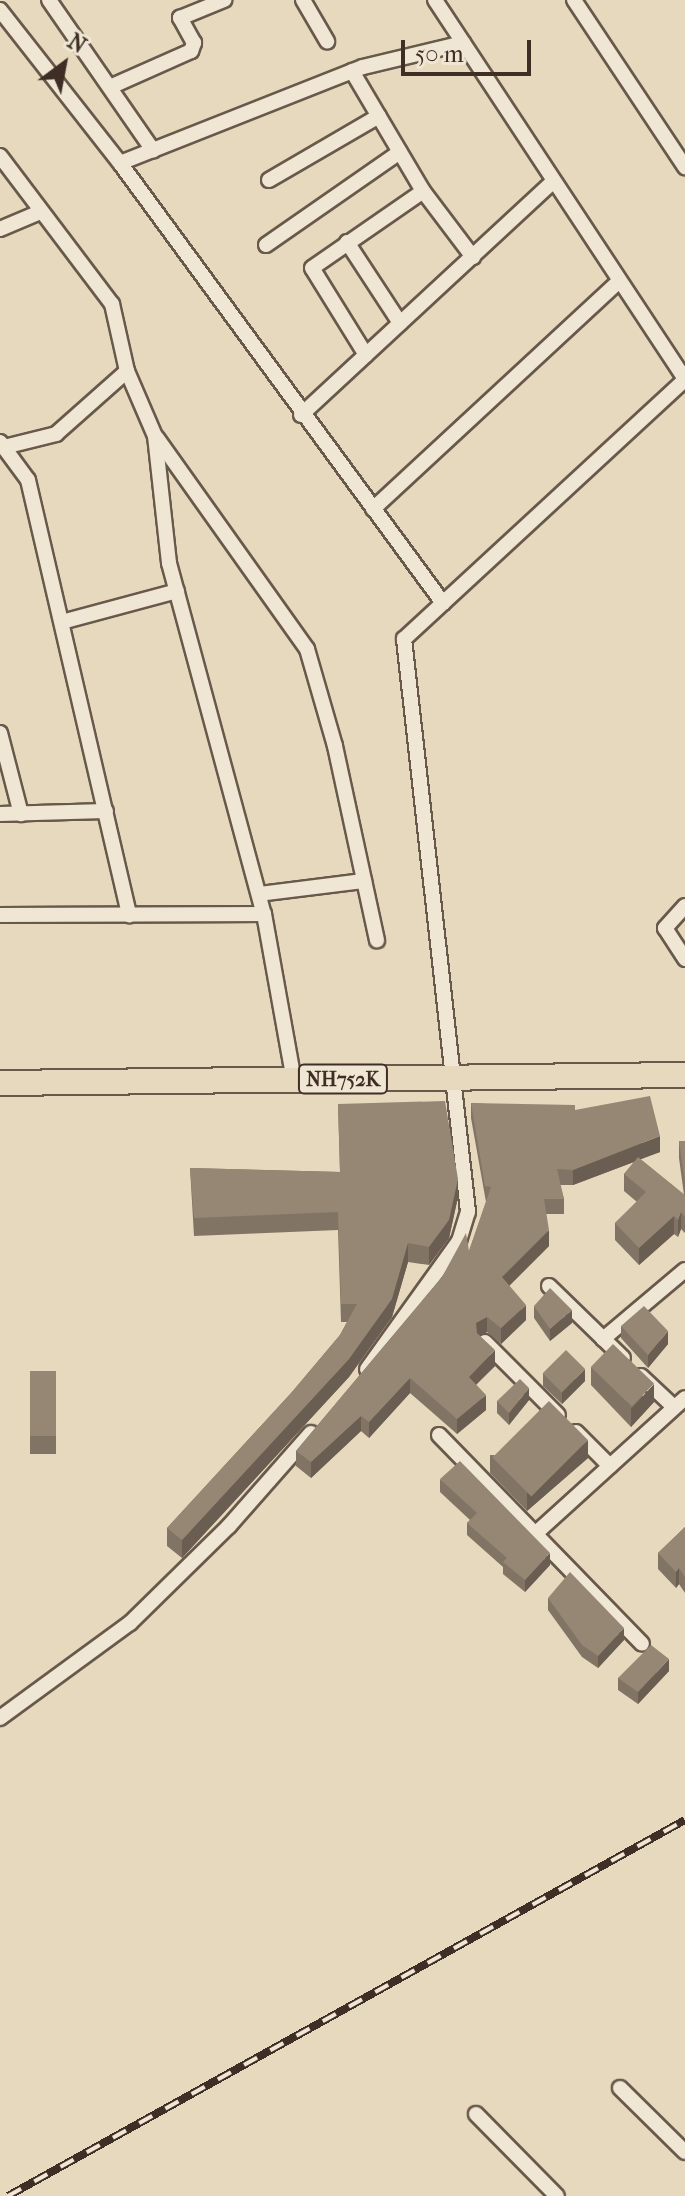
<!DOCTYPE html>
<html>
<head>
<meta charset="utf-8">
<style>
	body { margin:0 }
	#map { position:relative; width:685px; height:2196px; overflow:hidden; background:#e7d9bd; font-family:"IM FELL French Canon",serif }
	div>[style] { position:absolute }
	.roads { filter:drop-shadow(2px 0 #68594b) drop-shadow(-2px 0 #68594b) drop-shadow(0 2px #68594b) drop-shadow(0 -2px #68594b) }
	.minor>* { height:14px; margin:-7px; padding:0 7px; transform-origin:7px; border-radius:7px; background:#efe6d4 }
	.trunk>* { height:24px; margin:-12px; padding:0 12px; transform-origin:12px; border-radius:12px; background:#e7d9bd }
	.rail>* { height:8px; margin-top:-4px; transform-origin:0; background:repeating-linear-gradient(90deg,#efe6d4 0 15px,#3e2e25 0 30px); box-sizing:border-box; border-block:2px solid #3e2e25 }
	.wall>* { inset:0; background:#817464; transform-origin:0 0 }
	.shaded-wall>* { inset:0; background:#695e51 }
	.building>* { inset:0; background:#968774; transform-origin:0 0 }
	span { translate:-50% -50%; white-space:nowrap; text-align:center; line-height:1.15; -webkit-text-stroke:6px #efe6d4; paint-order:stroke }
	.shield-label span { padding:2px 6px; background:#efe6d4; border:2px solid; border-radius:6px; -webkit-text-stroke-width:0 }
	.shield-label { font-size:20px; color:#3e2e25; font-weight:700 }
	.north { position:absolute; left:24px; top:24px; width:80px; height:80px; -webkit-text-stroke:6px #efe6d4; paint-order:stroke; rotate:32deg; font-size:22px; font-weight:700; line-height:32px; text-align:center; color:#3e2e25 }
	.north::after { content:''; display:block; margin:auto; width:28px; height:36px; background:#3e2e25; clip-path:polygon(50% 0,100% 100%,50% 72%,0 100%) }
	.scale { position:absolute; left:401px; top:40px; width:130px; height:36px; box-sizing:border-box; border:4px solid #3e2e25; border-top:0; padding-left:10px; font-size:24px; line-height:28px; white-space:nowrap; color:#3e2e25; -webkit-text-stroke:6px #efe6d4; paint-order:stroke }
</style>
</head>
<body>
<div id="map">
	<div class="roads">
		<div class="minor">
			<i style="left:49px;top:0;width:183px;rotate:55.3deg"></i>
			<i style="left:303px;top:0;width:48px;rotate:59.7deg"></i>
			<i style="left:435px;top:0;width:454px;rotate:56.6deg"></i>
			<i style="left:574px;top:0;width:201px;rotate:56.4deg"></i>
			<i style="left:0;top:10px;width:194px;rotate:51.9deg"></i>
			<i style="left:120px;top:163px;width:546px;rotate:53.72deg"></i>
			<i style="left:352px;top:71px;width:139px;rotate:59.4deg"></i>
			<i style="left:423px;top:191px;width:83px;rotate:52.9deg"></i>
			<i style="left:110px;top:87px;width:89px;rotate:-24deg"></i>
			<i style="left:191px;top:51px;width:9px;rotate:-69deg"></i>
			<i style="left:194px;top:43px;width:29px;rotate:-119deg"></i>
			<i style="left:180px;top:18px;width:48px;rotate:-22.2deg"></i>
			<i style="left:0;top:156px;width:186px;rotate:52.9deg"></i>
			<i style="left:112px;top:304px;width:69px;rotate:77.4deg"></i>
			<i style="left:127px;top:371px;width:71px;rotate:66.7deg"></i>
			<i style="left:155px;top:436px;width:128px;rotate:83.7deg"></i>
			<i style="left:169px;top:563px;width:364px;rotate:74.9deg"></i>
			<i style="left:264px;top:914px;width:169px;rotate:79.8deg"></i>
			<i style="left:120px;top:163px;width:261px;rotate:-21.6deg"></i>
			<i style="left:363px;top:67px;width:103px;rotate:-13.5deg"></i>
			<i style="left:269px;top:180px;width:127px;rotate:-30.2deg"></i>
			<i style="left:0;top:229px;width:43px;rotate:-23deg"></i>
			<i style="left:347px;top:242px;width:97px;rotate:56.8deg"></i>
			<i style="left:266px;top:245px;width:163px;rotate:-34.8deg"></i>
			<i style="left:366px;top:355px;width:102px;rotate:-121.8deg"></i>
			<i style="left:312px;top:268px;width:135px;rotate:-34.7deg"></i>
			<i style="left:301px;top:415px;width:343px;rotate:-42.8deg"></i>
			<i style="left:157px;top:438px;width:259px;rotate:54.6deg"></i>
			<i style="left:307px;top:649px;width:101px;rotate:73.9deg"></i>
			<i style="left:335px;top:746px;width:199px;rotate:77.8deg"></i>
			<i style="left:0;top:442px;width:47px;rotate:53.6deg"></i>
			<i style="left:28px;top:480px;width:447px;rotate:76.9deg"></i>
			<i style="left:4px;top:447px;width:54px;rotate:-14deg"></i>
			<i style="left:56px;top:434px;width:95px;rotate:-41.6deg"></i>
			<i style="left:373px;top:509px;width:335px;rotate:-42.8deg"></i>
			<i style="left:62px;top:622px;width:119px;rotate:-15.1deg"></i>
			<i style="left:0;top:733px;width:84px;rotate:75.5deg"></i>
			<i style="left:0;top:814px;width:106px;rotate:-1.6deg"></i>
			<i style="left:259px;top:894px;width:106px;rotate:-7.1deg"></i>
			<i style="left:685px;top:906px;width:30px;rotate:132deg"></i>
			<i style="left:665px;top:928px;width:37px;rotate:57deg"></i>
			<i style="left:0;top:915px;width:264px;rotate:-0.2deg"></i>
			<i style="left:549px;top:1286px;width:103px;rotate:44.2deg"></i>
			<i style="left:603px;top:1339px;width:107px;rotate:-40.1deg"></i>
			<i style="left:485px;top:1342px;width:103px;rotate:45deg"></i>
			<i style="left:367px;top:1369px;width:158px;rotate:-54.3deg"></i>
			<i style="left:459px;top:1241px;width:30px;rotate:-73deg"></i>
			<i style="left:468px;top:1212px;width:577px;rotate:-96.37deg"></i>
			<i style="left:404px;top:639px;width:382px;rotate:-42.7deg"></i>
			<i style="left:641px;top:1376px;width:45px;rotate:43.2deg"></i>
			<i style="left:576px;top:1432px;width:48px;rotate:45deg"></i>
			<i style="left:439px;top:1435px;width:291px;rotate:45.8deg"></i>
			<i style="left:535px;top:1534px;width:202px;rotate:-42.2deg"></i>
			<i style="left:0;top:1718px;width:161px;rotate:-36.2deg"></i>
			<i style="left:130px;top:1623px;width:139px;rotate:-44.4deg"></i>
			<i style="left:229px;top:1526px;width:124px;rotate:-48.6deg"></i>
			<i style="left:620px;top:2088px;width:91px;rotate:44.6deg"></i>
			<i style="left:476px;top:2114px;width:115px;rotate:45.4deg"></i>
		</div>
		<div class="trunk">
			<i style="left:0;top:1083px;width:685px;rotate:-0.67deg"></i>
		</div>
	</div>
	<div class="rail">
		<i style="left:8px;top:2196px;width:774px;rotate:-29.05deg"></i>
	</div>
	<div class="wall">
		<i style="clip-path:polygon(471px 1103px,575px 1110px,660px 1152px,640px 1159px,684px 1195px,679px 1158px,679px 1141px,685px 1141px,685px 1233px,681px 1229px,678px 1237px,674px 1234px,639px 1265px,615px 1240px,615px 1223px,637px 1202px,624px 1191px,624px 1174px,634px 1162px,573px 1185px,560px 1185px,564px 1199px,564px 1214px,546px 1214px,549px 1246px,509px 1286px,526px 1320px,501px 1344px,487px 1332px,480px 1336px,495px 1366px,476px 1384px,486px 1410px,457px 1434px,410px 1393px,369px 1438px,361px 1431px,311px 1478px,296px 1466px,296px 1451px,442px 1277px,469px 1251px,486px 1202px,471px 1118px)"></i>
		<i style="clip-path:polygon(338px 1104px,458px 1197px,449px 1238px,429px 1265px,408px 1262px,392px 1317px,349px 1377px,182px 1558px,167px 1546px,167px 1528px,292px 1392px,340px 1335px,347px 1322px,341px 1322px,338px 1230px,194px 1236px,190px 1168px,340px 1172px)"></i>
		<i style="clip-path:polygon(534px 1306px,572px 1323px,550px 1341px,534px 1318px)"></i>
		<i style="clip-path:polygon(621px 1326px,668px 1344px,648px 1368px,621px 1338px)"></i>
		<i style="clip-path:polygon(591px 1367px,654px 1402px,631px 1427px,591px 1385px)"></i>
		<i style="left:30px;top:1371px;width:26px;height:83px"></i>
		<i style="clip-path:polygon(543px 1373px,585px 1381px,562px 1404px,543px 1386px)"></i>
		<i style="clip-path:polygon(529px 1400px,509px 1425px,497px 1413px,497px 1401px)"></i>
		<i style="clip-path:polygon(490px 1455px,588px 1458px,527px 1511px,490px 1473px)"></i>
		<i style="clip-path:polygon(440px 1479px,550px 1565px,525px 1592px,503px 1574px,503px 1567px,467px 1535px,467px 1523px,470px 1520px,440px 1492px)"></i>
		<i style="clip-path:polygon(685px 1527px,685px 1593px,679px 1584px,676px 1588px,658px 1569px,658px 1553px)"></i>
		<i style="clip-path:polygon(548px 1598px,624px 1640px,598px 1668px,582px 1657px,548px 1610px)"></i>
		<i style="clip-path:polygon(669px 1671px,638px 1704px,618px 1690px,618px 1678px)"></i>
	</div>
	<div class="shaded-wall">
		<i style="clip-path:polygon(660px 1136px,660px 1152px,573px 1185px,573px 1170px)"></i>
		<i style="clip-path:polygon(458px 1179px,458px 1197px,449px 1238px,429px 1265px,429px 1247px)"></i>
		<i style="clip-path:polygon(681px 1212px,681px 1229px,678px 1237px,678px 1220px)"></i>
		<i style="clip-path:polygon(674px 1216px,674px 1234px,639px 1265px,639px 1248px)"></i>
		<i style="clip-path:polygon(549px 1230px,549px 1246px,502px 1293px,502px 1277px)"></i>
		<i style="clip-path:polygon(408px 1243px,408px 1262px,392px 1317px,349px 1377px,182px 1558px,182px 1540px,349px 1359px)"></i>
		<i style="clip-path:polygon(526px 1305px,526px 1320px,501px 1344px,501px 1328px)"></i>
		<i style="clip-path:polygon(572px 1310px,572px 1323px,550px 1341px,550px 1329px)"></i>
		<i style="clip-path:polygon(487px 1317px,487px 1332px,476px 1339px,476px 1323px)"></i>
		<i style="clip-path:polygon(668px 1331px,668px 1344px,648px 1368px,648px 1355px)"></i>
		<i style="clip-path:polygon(495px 1350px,495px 1366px,469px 1392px,469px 1377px)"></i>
		<i style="clip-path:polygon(585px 1369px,585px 1381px,562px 1404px,562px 1392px)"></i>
		<i style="clip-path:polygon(410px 1378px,410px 1393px,369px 1438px,369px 1422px)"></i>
		<i style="clip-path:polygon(654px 1384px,654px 1402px,631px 1427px,631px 1409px)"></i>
		<i style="clip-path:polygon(529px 1388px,529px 1400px,509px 1425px,509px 1413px)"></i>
		<i style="clip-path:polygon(486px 1395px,486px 1410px,457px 1434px,457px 1419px)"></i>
		<i style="clip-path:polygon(361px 1416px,361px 1431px,311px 1478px,311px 1462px)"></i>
		<i style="clip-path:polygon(588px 1440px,588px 1458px,527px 1511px,527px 1493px)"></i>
		<i style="clip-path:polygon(550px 1553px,550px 1565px,525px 1592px,525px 1580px)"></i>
		<i style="clip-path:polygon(679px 1568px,679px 1584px,676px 1588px,676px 1572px)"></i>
		<i style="clip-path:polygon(624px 1628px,624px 1640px,598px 1668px,598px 1656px)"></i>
		<i style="clip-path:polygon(669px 1659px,669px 1671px,638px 1704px,638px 1692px)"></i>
	</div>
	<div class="building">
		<i style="clip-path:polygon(650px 1096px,660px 1136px,573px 1170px,557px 1169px,564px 1199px,544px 1199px,549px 1230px,502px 1277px,526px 1305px,501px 1328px,487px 1317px,476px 1323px,477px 1333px,495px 1350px,469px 1377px,486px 1395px,457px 1419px,410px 1378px,369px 1422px,361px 1416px,311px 1462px,296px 1451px,442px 1277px,466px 1233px,469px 1251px,491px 1187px,485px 1186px,471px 1103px,575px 1105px,575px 1110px)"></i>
		<i style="clip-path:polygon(445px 1101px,458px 1179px,449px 1220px,429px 1247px,408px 1243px,392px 1299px,349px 1359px,182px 1540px,167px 1528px,292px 1392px,340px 1335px,357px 1304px,341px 1304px,338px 1212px,194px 1218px,190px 1168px,340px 1172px,338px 1104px)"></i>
		<i style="clip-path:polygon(679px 1141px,685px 1141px,685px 1183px)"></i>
		<i style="clip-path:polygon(638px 1157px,685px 1195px,685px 1216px,681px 1212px,678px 1220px,674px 1216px,639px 1248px,615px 1223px,646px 1192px,624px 1174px)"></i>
		<i style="clip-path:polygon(550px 1288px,572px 1310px,550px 1329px,534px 1306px)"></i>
		<i style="clip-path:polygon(644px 1306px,668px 1331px,648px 1355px,621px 1326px)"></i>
		<i style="left:613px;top:1344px;width:57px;height:32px;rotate:44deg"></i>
		<i style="left:566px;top:1350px;width:27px;height:33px;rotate:45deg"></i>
		<i style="left:30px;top:1371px;width:26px;height:65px"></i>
		<i style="clip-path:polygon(520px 1379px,529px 1388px,509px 1413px,497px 1401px)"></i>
		<i style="left:549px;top:1401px;width:55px;height:80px;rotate:45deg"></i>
		<i style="clip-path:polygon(460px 1461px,550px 1553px,525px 1580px,503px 1562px,507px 1558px,467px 1523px,477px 1513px,440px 1479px)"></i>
		<i style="clip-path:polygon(685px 1527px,685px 1577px,679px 1568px,676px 1572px,658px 1553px)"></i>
		<i style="clip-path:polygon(570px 1572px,624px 1628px,598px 1656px,582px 1645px,548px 1598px)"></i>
		<i style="clip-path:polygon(651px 1645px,669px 1659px,638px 1692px,618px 1678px)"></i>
	</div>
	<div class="shield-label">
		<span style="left:343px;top:1079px">NH752K</span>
	</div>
	<div class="north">N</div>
	<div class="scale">50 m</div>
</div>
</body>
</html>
